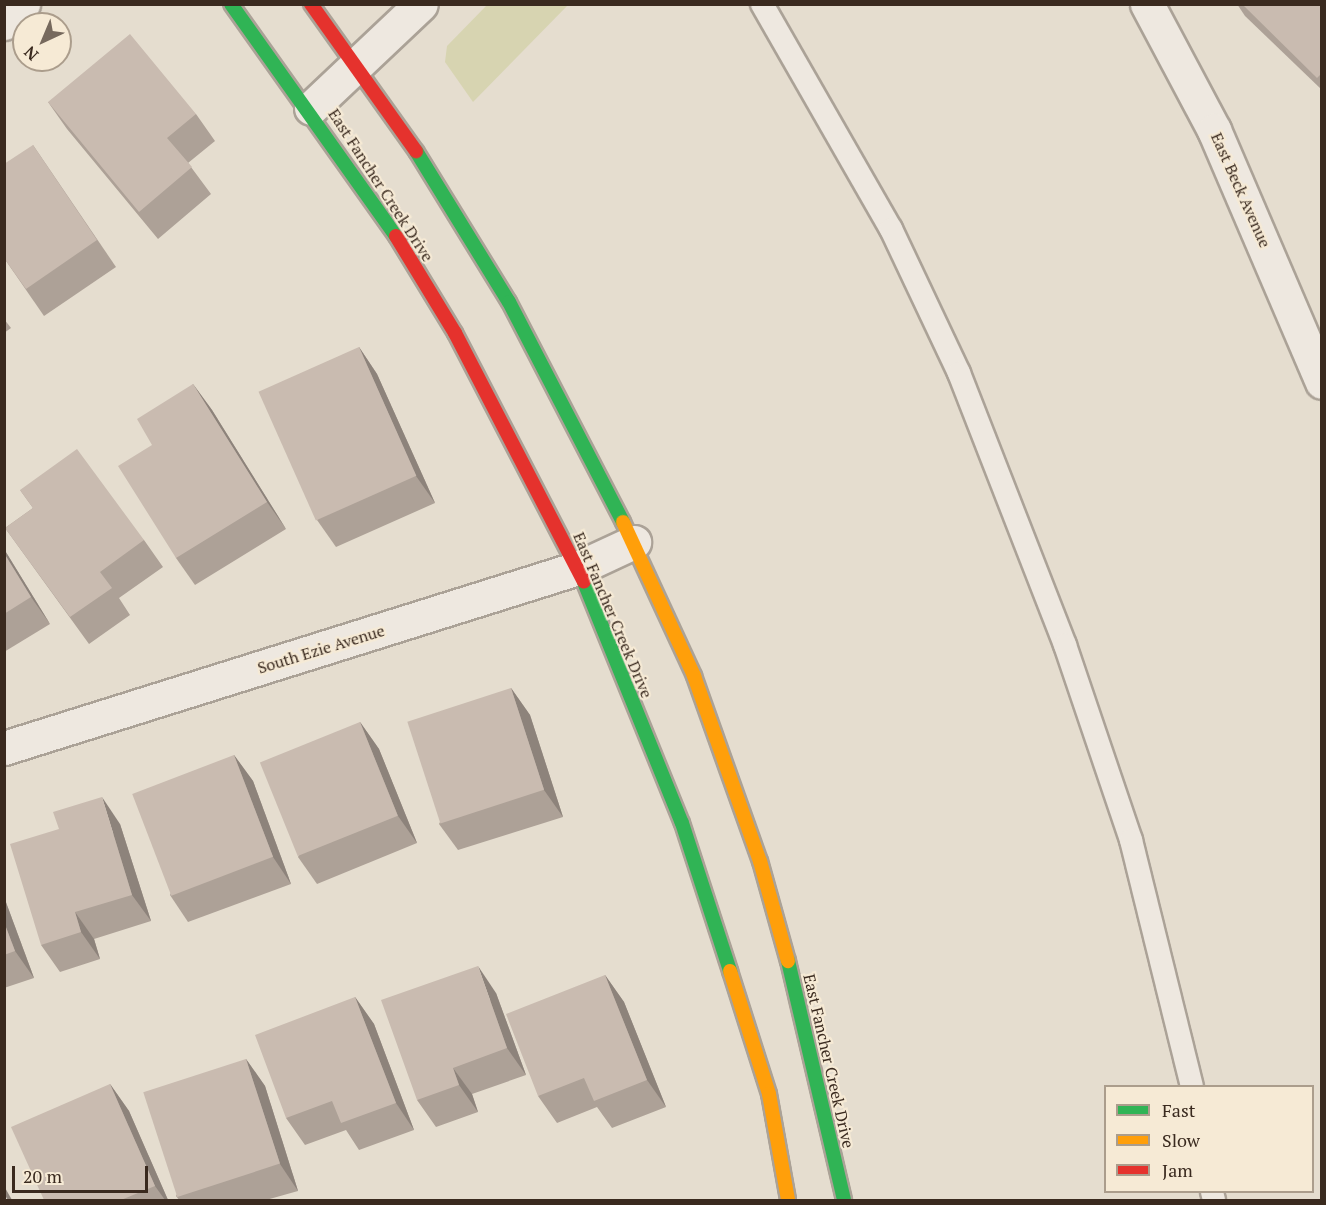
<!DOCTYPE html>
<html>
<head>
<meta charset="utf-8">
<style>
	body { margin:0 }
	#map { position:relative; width:1326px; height:1205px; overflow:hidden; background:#e5ddcf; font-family:"PT Serif",serif }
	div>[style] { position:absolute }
	.green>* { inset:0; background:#d7d4b1 }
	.roads { filter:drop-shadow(2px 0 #aba297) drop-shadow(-2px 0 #aba297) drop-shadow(0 2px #aba297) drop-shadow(0 -2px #aba297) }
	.lane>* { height:22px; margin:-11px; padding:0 11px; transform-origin:11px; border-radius:11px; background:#eee8e0 }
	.street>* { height:33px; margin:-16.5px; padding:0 16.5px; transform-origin:16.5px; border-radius:16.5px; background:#eee8e0 }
	.fast>* { height:14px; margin:-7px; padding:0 7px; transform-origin:7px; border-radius:7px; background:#30b455 }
	.slow>* { height:14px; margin:-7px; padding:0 7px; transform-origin:7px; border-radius:7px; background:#ff9f0a }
	.jam>* { height:14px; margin:-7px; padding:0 7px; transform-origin:7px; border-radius:7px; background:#e5322d }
	.wall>* { inset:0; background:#ada197 }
	.shaded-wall>* { inset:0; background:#8d837b }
	.building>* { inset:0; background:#c9bbb0; transform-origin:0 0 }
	span { translate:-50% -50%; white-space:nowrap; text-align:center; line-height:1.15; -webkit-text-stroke:4.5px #f6ead5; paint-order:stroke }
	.street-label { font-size:16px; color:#3a2a1f }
	.frame { position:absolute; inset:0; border:6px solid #3a2a1f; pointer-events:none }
	.legend { position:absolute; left:1104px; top:1085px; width:210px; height:108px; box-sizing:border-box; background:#f6ead5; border:2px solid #ab9d8c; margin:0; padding:8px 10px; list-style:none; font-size:18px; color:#3a2a1f }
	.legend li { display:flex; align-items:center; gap:12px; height:30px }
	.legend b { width:30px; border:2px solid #ab9d8c }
	.north { position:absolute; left:12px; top:12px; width:60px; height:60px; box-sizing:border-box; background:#f6ead5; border:2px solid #ab9d8c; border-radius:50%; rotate:224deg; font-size:16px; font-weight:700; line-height:24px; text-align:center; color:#3a2a1f }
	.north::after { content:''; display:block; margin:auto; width:21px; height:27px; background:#76695d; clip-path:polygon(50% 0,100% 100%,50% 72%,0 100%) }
	.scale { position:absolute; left:12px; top:1166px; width:136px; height:27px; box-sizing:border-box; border:3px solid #3a2a1f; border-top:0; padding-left:8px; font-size:18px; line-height:21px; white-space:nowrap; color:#3a2a1f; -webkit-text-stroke:4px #f6ead5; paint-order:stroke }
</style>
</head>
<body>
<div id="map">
	<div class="green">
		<i style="clip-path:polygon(487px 5px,568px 5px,473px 102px,445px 62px,447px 46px)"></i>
	</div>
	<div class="roads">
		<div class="lane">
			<i style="left:762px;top:4px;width:259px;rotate:60.2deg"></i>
			<i style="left:891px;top:229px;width:159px;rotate:64.7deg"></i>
			<i style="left:959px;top:373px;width:292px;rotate:68.7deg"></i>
			<i style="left:1065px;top:645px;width:206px;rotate:71.3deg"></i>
			<i style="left:1131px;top:840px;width:253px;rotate:76.1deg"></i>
			<i style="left:1212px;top:1192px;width:8px;rotate:76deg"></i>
		</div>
		<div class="street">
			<i style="left:1147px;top:4px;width:143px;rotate:62deg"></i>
			<i style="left:1214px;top:130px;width:274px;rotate:66.8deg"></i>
			<i style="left:4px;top:23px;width:27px;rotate:-45deg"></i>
			<i style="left:311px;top:108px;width:151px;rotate:-43.4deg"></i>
			<i style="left:4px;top:748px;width:602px;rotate:-17.41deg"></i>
			<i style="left:578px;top:568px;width:62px;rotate:-24.9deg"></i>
		</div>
		<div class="fast">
			<i style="left:231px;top:4px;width:285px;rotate:54.6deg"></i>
			<i style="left:416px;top:151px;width:177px;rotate:58.4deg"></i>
			<i style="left:509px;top:302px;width:248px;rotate:62.6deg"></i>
			<i style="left:584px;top:582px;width:260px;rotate:67.9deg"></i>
			<i style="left:682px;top:823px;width:156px;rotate:72deg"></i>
			<i style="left:788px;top:961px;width:245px;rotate:76.8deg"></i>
		</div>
		<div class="slow">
			<i style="left:623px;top:522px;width:170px;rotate:65.2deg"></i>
			<i style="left:694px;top:676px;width:196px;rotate:70.4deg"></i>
			<i style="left:760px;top:861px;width:104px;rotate:74.4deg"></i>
			<i style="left:730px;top:971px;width:129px;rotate:72.4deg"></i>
			<i style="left:769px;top:1094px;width:108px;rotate:79.8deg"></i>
		</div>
		<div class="jam">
			<i style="left:311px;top:4px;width:181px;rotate:54.5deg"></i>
			<i style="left:396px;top:236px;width:114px;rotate:58.7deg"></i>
			<i style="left:455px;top:333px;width:280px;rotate:62.6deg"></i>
		</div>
	</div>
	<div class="wall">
		<i style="clip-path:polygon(1237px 4px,1322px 4px,1322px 90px,1245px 16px)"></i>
		<i style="clip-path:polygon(48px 102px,196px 114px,215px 141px,188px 163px,211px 194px,158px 239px,67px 129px)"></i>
		<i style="clip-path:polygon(33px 145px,116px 267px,44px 316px,4px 258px)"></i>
		<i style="clip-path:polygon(4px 319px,11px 328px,4px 333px)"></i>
		<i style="clip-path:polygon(359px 347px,377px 374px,435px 503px,336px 547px,317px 520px)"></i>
		<i style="clip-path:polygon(193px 384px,212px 410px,286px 529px,195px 585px,176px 558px,152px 445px)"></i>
		<i style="clip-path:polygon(20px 490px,144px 540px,163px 567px,119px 598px,130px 615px,89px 644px,5px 528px,33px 508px)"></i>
		<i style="clip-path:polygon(4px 549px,50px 624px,4px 652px)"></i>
		<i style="clip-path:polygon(511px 688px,530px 715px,563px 817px,458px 850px,439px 824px)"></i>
		<i style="clip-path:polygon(360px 722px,379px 749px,417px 843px,317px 884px,298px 857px)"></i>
		<i style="clip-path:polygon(234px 755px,253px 781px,291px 884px,188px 922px,170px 895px)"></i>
		<i style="clip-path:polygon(120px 824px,151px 921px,94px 939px,100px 959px,60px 972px,41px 945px)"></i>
		<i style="clip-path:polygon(4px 897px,34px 978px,4px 988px)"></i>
		<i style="clip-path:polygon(605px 975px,624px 1002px,666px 1107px,612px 1128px,597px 1107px,557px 1123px,538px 1096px)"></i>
		<i style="clip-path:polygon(496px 993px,526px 1075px,472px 1094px,478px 1112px,436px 1127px,417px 1100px)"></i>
		<i style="clip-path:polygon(355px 997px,374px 1024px,414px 1130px,359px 1150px,346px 1130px,305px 1145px,286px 1118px)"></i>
		<i style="clip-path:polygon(246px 1059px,265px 1086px,298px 1191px,266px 1200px,179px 1200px,176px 1196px)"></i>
		<i style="clip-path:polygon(110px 1084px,129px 1111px,168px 1200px,44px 1200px)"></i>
	</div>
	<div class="shaded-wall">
		<i style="clip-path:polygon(359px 347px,377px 374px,435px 503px,416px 476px)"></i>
		<i style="clip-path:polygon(193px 384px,212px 410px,286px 529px,267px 502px)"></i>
		<i style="clip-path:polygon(4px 549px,50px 624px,31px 597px,4px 553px)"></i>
		<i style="clip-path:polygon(511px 688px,530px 715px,563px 817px,544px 790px)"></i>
		<i style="clip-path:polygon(360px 722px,379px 749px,417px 843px,398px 816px)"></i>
		<i style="clip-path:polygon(234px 755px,253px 781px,291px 884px,273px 857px)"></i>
		<i style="clip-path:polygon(102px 797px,120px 824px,151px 921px,132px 895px)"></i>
		<i style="clip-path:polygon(4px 897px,34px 978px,15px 951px,4px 922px)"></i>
		<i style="clip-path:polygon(75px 912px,94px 939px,100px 959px,81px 932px)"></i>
		<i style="clip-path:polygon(478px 966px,496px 993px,526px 1075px,507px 1048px)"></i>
		<i style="clip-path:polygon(605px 975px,624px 1002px,666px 1107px,647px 1080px)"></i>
		<i style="clip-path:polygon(355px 997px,374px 1024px,414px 1130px,396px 1103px)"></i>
		<i style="clip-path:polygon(246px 1059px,265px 1086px,298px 1191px,280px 1164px)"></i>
		<i style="clip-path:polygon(453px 1068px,472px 1094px,478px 1112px,459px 1085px)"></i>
		<i style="clip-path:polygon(110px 1084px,129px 1111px,168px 1200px,165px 1200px,155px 1186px)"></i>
		<i style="clip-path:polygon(4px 1186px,12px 1200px,8px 1200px,4px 1194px)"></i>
	</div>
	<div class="building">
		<i style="clip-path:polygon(1242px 4px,1322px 4px,1322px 73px,1317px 78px)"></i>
		<i style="clip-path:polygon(130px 34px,196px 114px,167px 138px,192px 167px,139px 212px,48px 102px)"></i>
		<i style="clip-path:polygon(33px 145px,97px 240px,26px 289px,4px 258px,4px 164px)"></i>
		<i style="left:359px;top:347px;width:141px;height:110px;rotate:66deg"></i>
		<i style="clip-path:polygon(193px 384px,267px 502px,176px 558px,118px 466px,152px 445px,137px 419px)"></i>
		<i style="clip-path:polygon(77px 449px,144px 540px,100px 572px,112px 588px,70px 617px,5px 528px,33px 508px,20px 490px)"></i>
		<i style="clip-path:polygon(4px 553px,31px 597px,4px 614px)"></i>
		<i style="left:511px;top:688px;width:107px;height:109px;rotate:72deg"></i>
		<i style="left:360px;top:722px;width:101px;height:108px;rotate:68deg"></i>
		<i style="left:234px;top:755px;width:109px;height:109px;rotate:69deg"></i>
		<i style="clip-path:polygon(102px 797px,132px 895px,75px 912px,81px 932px,41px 945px,10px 844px,59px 829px,53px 812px)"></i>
		<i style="clip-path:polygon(4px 922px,15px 951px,4px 955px)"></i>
		<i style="clip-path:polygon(478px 966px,507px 1048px,453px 1068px,459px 1085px,417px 1100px,381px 1000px)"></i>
		<i style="clip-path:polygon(605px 975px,647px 1080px,594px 1101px,584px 1078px,538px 1096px,506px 1014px)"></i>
		<i style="clip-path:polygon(355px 997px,396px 1103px,341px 1123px,332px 1101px,286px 1118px,255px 1035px)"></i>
		<i style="left:246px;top:1059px;width:110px;height:108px;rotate:72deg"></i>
		<i style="clip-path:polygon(110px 1084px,155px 1186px,121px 1200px,44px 1200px,11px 1127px)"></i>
	</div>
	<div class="street-label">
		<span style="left:381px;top:185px;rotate:57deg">East Fancher Creek Drive</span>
		<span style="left:1241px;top:190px;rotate:66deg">East Beck Avenue</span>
		<span style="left:613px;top:615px;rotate:67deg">East Fancher Creek Drive</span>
		<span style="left:321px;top:649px;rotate:-17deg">South Ezie Avenue</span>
		<span style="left:829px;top:1061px;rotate:77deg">East Fancher Creek Drive</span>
	</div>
	<div class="frame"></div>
	<ul class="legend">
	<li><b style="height:8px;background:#30b455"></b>Fast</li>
	<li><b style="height:8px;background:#ff9f0a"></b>Slow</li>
	<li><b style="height:8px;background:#e5322d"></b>Jam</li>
	</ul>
	<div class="north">N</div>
	<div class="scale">20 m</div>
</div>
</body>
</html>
